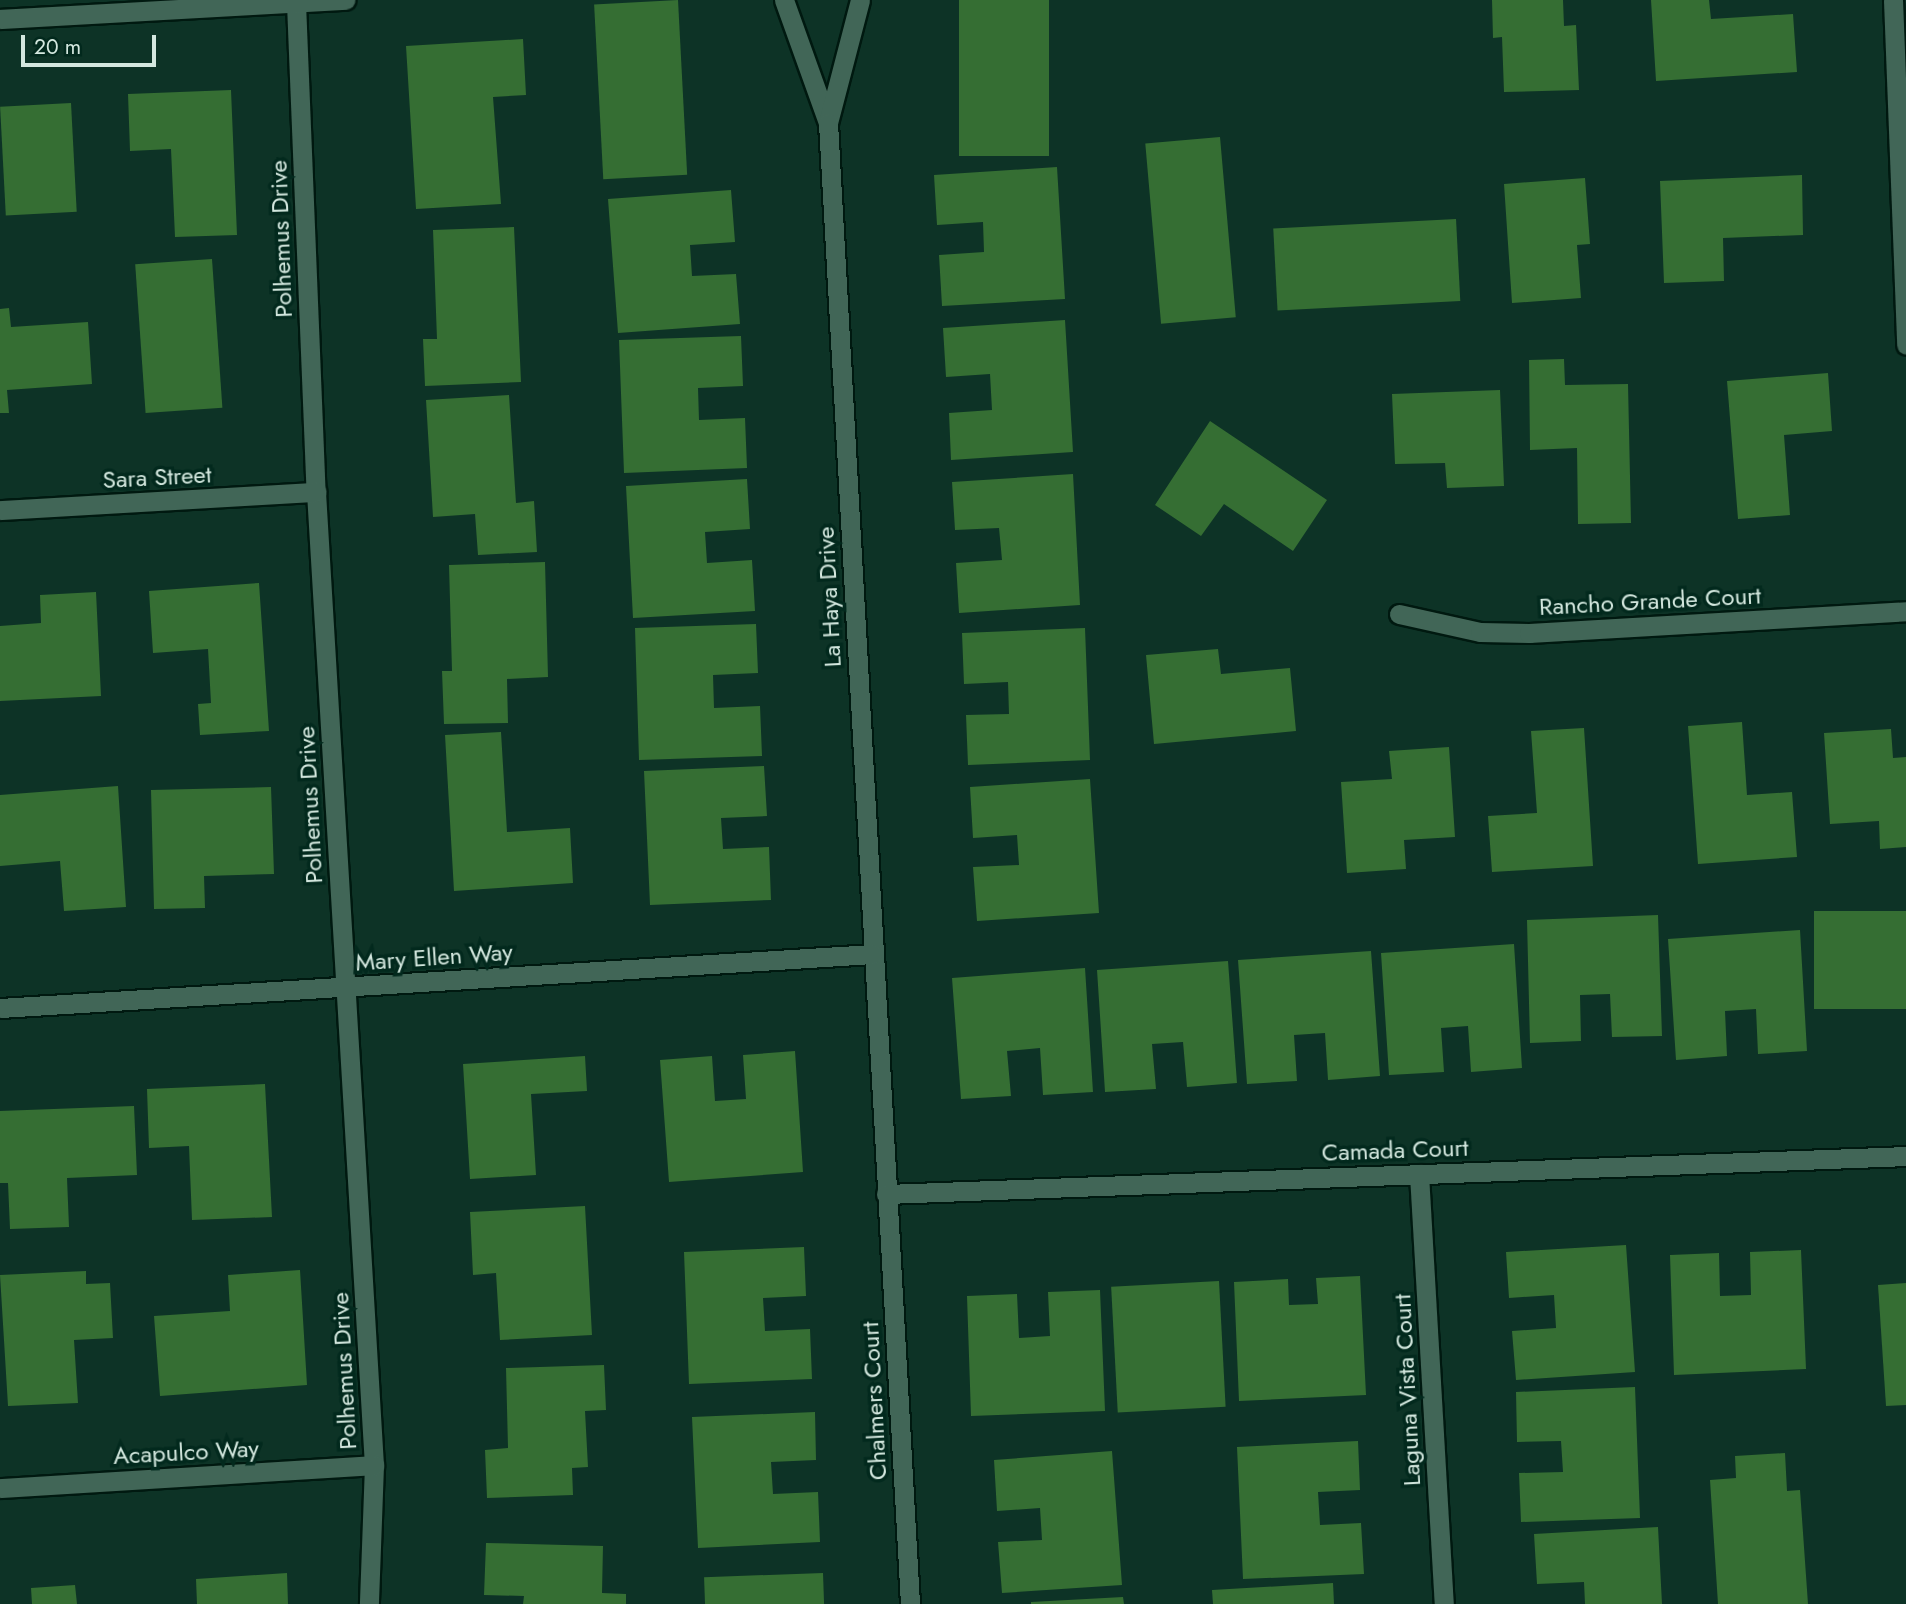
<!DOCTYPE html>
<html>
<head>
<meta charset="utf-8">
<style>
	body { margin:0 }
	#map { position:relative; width:1906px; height:1604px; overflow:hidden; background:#0d3326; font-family:Jost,sans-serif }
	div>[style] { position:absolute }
	.building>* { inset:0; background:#356e33; transform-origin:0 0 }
	.roads { filter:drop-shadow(2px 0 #001910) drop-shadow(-2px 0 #001910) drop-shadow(0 2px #001910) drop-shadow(0 -2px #001910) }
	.minor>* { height:19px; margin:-9.5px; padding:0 9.5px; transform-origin:9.5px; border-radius:9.5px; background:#416657 }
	span { translate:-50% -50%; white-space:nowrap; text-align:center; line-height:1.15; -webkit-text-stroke:7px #02291d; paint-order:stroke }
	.street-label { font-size:24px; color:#d4e8df }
	.scale { position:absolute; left:21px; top:35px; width:135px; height:32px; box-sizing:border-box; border:4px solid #d4e8df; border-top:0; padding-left:9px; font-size:21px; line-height:24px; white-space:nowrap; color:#d4e8df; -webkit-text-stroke:5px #02291d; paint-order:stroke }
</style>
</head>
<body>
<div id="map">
	<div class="building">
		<i style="left:678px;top:0;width:175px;height:84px;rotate:87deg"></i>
		<i style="left:959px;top:0;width:90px;height:156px"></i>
		<i style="clip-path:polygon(1492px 0,1563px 0,1564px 26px,1576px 25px,1579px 90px,1504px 92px,1502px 37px,1493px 38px)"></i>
		<i style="clip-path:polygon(1651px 0,1709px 0,1711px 19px,1793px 14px,1797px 72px,1656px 81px)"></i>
		<i style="clip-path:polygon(523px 39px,526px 95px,493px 97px,501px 204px,416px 209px,406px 46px)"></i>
		<i style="clip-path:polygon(231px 90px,237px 235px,175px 237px,171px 149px,130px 151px,128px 94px)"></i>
		<i style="left:71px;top:103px;width:109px;height:71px;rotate:87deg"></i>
		<i style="left:1220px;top:137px;width:181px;height:75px;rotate:85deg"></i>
		<i style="clip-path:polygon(1057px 167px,1065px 299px,942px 306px,939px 255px,984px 252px,983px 222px,937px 225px,934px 175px)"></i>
		<i style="clip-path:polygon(1802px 175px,1803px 235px,1723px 238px,1724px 281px,1664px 283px,1660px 181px)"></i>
		<i style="clip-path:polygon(1585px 178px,1590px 244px,1577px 245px,1581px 298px,1512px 303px,1504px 184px)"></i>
		<i style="clip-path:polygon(731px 190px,735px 242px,690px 245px,692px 276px,736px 274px,740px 324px,618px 333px,608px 199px)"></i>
		<i style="left:1456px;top:219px;width:82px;height:183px;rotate:87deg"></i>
		<i style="clip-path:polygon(514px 227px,521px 382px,425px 386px,423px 339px,437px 339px,433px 230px)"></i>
		<i style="left:212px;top:259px;width:149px;height:77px;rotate:86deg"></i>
		<i style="clip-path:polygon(9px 308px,11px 327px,88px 322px,92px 384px,7px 390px,9px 413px,0 413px,0 309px)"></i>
		<i style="clip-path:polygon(1065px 320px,1073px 452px,951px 460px,949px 413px,992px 410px,990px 374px,946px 377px,943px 328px)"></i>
		<i style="clip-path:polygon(741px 336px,743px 386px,698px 388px,699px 420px,745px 418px,747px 468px,624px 473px,619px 340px)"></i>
		<i style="clip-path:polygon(1564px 359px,1565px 385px,1628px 384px,1631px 523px,1578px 524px,1577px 448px,1530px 450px,1529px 360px)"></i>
		<i style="clip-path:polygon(1828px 373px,1832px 431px,1784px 435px,1790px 515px,1738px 519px,1727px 381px)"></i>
		<i style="clip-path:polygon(1500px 390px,1504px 486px,1447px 488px,1445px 463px,1395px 464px,1392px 394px)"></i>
		<i style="clip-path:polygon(509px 395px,516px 503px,534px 501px,537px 552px,478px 555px,475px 514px,433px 517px,426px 400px)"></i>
		<i style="clip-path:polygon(1210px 421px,1327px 500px,1293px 551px,1224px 504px,1201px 536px,1155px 505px)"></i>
		<i style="clip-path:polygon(1073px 474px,1080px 605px,959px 613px,956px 563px,1002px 560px,999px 528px,955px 530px,952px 482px)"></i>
		<i style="clip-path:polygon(747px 479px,750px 529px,705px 532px,707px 563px,752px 560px,755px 611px,633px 618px,626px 486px)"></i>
		<i style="clip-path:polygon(545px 562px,548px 677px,507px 679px,508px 723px,444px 724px,442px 671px,452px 671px,449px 565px)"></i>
		<i style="clip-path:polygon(259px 583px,269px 731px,200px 735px,198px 704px,211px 703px,208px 649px,153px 653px,149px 591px)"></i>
		<i style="clip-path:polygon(96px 592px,101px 696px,0 701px,0 626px,41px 623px,40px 595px)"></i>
		<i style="clip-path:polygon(756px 624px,758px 673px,713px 675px,714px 708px,760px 706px,762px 756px,639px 760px,635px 628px)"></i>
		<i style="clip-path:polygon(1085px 628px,1090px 760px,968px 765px,966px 715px,1009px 714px,1008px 682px,964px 684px,962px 633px)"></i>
		<i style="clip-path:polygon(1218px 649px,1221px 674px,1290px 668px,1296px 731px,1154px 744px,1146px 655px)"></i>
		<i style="clip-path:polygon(1742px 722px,1747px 795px,1792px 792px,1797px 857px,1698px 864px,1688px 726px)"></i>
		<i style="clip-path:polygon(1584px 728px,1593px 866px,1492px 872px,1488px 816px,1537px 813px,1531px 731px)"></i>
		<i style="clip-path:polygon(1891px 729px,1893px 758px,1906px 757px,1906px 847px,1880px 849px,1879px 821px,1830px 824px,1824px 733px)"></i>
		<i style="clip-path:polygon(501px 732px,507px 832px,570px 828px,573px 883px,454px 891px,445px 735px)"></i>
		<i style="clip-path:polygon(1449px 747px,1455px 837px,1404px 840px,1406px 869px,1347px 873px,1341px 782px,1392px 779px,1389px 751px)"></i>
		<i style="clip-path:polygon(764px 766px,767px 816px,721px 818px,723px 849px,769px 847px,771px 900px,650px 905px,644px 771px)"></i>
		<i style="clip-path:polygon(1090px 779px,1099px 913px,977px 921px,973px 867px,1019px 865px,1017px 835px,973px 838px,970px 787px)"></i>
		<i style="clip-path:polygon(118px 786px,126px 907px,64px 911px,60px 861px,0 866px,0 795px)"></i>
		<i style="clip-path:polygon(271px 787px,274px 874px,204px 876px,205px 908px,154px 909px,151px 790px)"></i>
		<i style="left:1906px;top:911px;width:98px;height:92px;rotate:90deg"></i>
		<i style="clip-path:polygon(1658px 915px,1662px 1036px,1612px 1037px,1610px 994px,1580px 995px,1581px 1041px,1530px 1043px,1527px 920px)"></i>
		<i style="clip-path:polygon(1800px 930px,1807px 1051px,1758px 1054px,1756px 1009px,1725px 1011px,1727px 1056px,1676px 1060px,1668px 939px)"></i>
		<i style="clip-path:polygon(1514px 944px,1522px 1068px,1471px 1072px,1468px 1026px,1441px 1028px,1444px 1072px,1389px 1075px,1381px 953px)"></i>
		<i style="clip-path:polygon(1371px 951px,1380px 1076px,1328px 1080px,1325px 1033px,1294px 1035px,1297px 1081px,1247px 1084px,1238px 960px)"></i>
		<i style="clip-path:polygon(1228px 961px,1237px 1083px,1187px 1087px,1183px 1042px,1152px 1044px,1156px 1089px,1105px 1092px,1097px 970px)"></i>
		<i style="clip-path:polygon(1085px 968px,1093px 1092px,1043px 1095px,1040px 1048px,1007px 1051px,1011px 1096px,961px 1099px,952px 978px)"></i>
		<i style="clip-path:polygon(795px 1051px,803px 1172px,669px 1182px,660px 1060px,712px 1056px,715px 1101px,746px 1099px,743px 1055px)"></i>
		<i style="clip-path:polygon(585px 1056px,587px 1091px,531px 1094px,536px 1175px,470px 1179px,463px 1064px)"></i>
		<i style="clip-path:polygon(265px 1084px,272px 1217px,192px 1220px,189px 1146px,149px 1148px,147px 1089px)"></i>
		<i style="clip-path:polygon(134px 1106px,137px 1175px,67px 1178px,69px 1227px,10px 1229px,8px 1183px,0 1183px,0 1111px)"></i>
		<i style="clip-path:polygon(585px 1206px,592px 1335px,500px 1340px,496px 1273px,473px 1275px,470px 1212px)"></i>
		<i style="clip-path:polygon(1626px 1245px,1635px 1372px,1516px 1380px,1512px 1331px,1556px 1328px,1554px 1295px,1509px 1298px,1506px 1252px)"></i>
		<i style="clip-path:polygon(804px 1247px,806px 1296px,763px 1298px,765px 1331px,810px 1329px,812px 1379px,689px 1384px,684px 1252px)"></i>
		<i style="clip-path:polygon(1801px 1250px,1806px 1369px,1674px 1375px,1670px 1255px,1719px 1253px,1720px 1296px,1751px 1295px,1750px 1252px)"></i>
		<i style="clip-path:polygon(300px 1270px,307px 1385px,160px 1396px,154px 1316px,230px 1311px,228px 1275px)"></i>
		<i style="clip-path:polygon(86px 1271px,86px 1284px,110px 1283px,113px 1338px,74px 1340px,78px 1403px,8px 1406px,0 1275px)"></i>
		<i style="clip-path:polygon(1360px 1276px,1366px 1395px,1239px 1401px,1234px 1282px,1288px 1279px,1289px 1305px,1318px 1304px,1316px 1278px)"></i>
		<i style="left:1219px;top:1281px;width:126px;height:108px;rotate:87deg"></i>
		<i style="clip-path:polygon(1906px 1283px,1906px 1405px,1886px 1406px,1878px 1285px)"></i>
		<i style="clip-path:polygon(1100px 1290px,1105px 1411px,971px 1416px,967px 1296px,1017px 1294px,1019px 1338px,1050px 1336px,1048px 1292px)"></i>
		<i style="clip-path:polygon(604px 1365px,606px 1410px,585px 1411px,588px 1467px,572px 1468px,573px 1495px,487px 1498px,485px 1450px,508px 1448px,506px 1368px)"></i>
		<i style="clip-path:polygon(1635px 1387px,1640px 1518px,1521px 1522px,1519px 1473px,1563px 1472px,1561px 1441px,1517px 1442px,1516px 1392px)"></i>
		<i style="clip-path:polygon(815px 1412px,816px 1460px,771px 1462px,773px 1494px,818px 1492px,820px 1542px,698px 1548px,692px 1417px)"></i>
		<i style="clip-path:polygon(1358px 1441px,1360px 1490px,1318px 1492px,1320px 1525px,1361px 1523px,1364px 1574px,1243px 1579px,1237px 1447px)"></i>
		<i style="clip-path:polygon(1112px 1451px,1122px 1585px,1002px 1593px,998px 1542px,1042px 1540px,1040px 1508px,997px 1511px,994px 1460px)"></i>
		<i style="clip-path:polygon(1785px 1453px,1787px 1491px,1800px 1490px,1808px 1604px,1718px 1604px,1710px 1480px,1736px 1478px,1735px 1456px)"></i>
		<i style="clip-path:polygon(1658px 1527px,1662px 1604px,1585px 1604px,1584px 1582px,1537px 1584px,1534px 1534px)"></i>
		<i style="clip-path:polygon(486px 1543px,603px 1546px,602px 1593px,626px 1594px,626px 1604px,523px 1604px,524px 1596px,484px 1595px)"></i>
		<i style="clip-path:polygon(287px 1573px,288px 1604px,197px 1604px,196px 1579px)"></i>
		<i style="left:823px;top:1573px;width:31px;height:119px;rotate:88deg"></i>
		<i style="clip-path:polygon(1333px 1583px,1334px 1604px,1213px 1604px,1212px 1590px)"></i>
		<i style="clip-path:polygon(75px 1585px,77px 1604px,32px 1604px,31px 1588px)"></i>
		<i style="clip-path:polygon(1123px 1597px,1124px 1604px,1031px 1604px,1031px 1602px)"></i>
	</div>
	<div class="roads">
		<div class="minor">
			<i style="left:784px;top:0;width:131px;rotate:70.3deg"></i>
			<i style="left:860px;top:0;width:127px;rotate:104.6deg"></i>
			<i style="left:828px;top:123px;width:1483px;rotate:86.83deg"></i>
			<i style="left:1893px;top:0;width:345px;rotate:87.8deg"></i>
			<i style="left:296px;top:3px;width:489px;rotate:87.7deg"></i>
			<i style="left:316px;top:492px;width:975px;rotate:86.59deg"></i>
			<i style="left:374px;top:1465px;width:139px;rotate:92.1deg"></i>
			<i style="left:0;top:19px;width:346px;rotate:-3.2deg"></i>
			<i style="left:0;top:510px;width:317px;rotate:-3.3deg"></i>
			<i style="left:1399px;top:614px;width:83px;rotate:12.5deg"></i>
			<i style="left:1480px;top:632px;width:49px;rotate:1.2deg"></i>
			<i style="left:1529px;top:633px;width:378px;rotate:-3.3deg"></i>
			<i style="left:0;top:1008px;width:874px;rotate:-3.54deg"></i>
			<i style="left:1419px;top:1174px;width:431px;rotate:86.7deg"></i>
			<i style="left:886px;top:1194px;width:1021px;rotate:-2.13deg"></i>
			<i style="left:0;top:1488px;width:375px;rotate:-3.5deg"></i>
		</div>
	</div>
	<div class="street-label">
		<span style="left:281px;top:239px;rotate:-92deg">Polhemus Drive</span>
		<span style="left:157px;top:477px;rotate:-3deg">Sara Street</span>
		<span style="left:829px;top:597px;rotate:-93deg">La Haya Drive</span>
		<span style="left:1650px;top:601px;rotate:-3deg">Rancho Grande Court</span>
		<span style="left:310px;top:805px;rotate:-93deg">Polhemus Drive</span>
		<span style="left:434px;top:957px;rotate:-4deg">Mary Ellen Way</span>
		<span style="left:1395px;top:1150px;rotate:-2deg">Camada Court</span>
		<span style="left:344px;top:1371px;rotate:-93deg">Polhemus Drive</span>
		<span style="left:1407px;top:1390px;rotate:-93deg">Laguna Vista Court</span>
		<span style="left:874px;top:1401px;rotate:-93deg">Chalmers Court</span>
		<span style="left:186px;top:1452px;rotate:-3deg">Acapulco Way</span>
	</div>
	<div class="scale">20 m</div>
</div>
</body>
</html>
